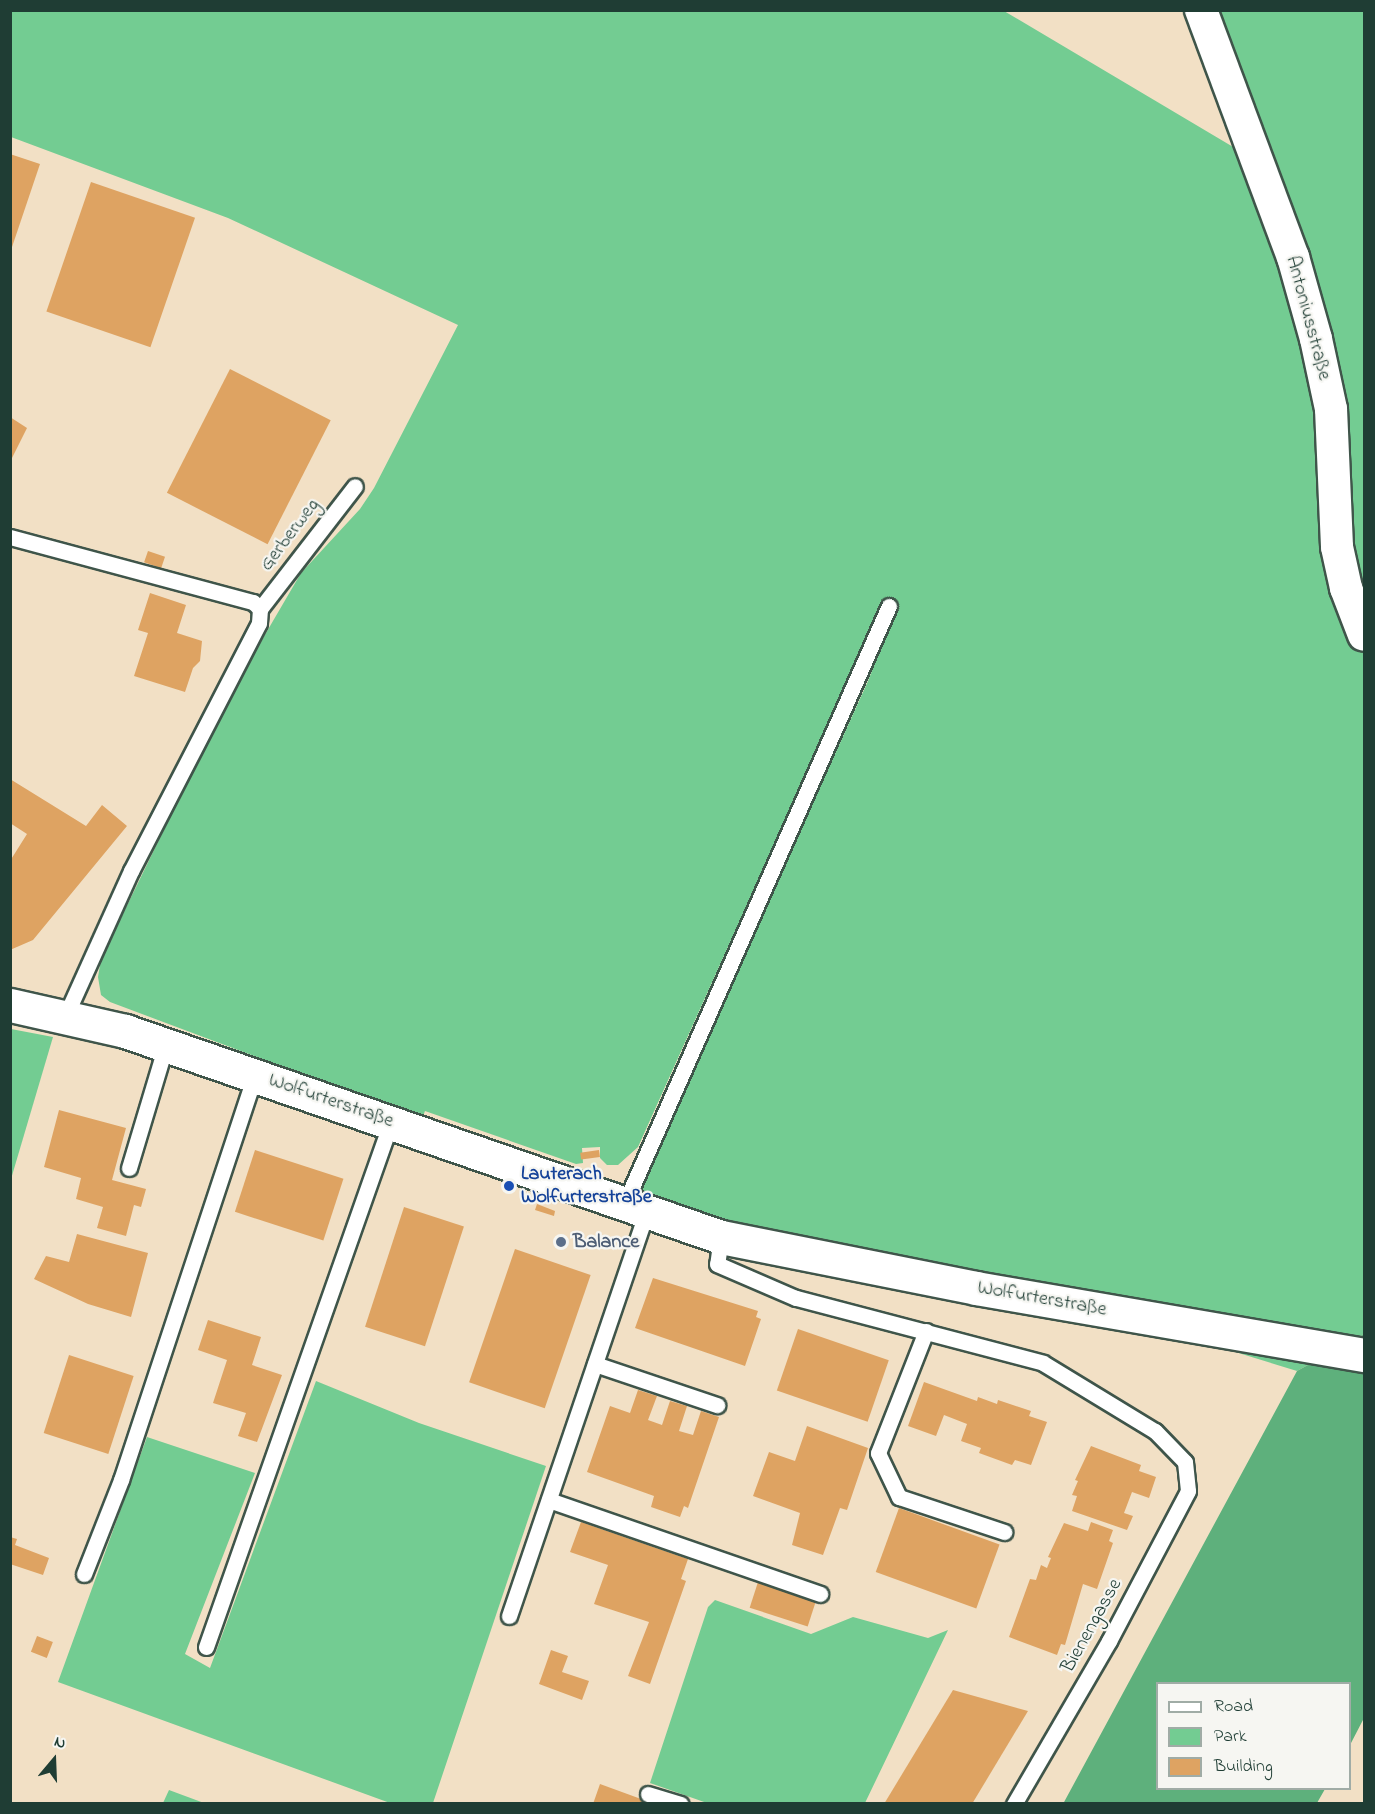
<!DOCTYPE html>
<html>
<head>
<meta charset="utf-8">
<style>
	body { margin:0 }
	#map { position:relative; width:1375px; height:1814px; overflow:hidden; background:#f2e0c5; font-family:"Indie Flower",sans-serif }
	div>[style] { position:absolute }
	.green>* { inset:0; background:#73cc92 }
	.forest>* { inset:0; background:#5eb07c }
	.building>* { inset:0; background:#dea362; transform-origin:0 0 }
	.roads { filter:drop-shadow(2px 0 #3f554a) drop-shadow(-2px 0 #3f554a) drop-shadow(0 2px #3f554a) drop-shadow(0 -2px #3f554a) }
	.service>* { height:15px; margin:-7.5px; padding:0 7.5px; transform-origin:7.5px; border-radius:7.5px; background:#fff }
	.minor>* { height:32px; margin:-16px; padding:0 16px; transform-origin:16px; border-radius:16px; background:#fff }
	.tertiary>* { height:33px; margin:-16.5px; padding:0 16.5px; transform-origin:16.5px; border-radius:16.5px; background:#fff }
	.dots>* { width:16px; height:16px; translate:-50% -50%; box-sizing:border-box; border:3px solid #f6f6f2; border-radius:50% }
	span { translate:-50% -50%; white-space:nowrap; text-align:center; line-height:1.15; -webkit-text-stroke:4.5px #f6f6f2; paint-order:stroke }
	.street-label { font-size:20px; color:#1f3d34 }
	.transit-label { font-size:20px; color:#164399; font-weight:700 }
	.left { translate:0 -50%; text-align:left }
	.service-label { font-size:20px; color:#4e5e75; font-weight:700 }
	.frame { position:absolute; inset:0; border:12px solid #1f3d34; pointer-events:none }
	.legend { position:absolute; left:1156px; top:1682px; width:195px; height:108px; box-sizing:border-box; background:#f6f6f2; border:2px solid #a0aca6; margin:0; padding:8px 10px; list-style:none; font-size:18px; color:#1f3d34 }
	.legend li { display:flex; align-items:center; gap:12px; height:30px }
	.legend b { width:30px; border:2px solid #a0aca6 }
	.north { position:absolute; left:24px; top:1730px; width:60px; height:60px; -webkit-text-stroke:4px #f6f6f2; paint-order:stroke; rotate:19deg; font-size:16px; font-weight:700; line-height:24px; text-align:center; color:#1f3d34 }
	.north::after { content:''; display:block; margin:auto; width:21px; height:27px; background:#1f3d34; clip-path:polygon(50% 0,100% 100%,50% 72%,0 100%) }
</style>
</head>
<body>
<div id="map">
	<div class="green">
		<i style="clip-path:polygon(10px 11px,1004px 11px,1250px 157px,1305px 326px,1364px 648px,1364px 1334px,1297px 1371px,1157px 1328px,633px 1201px,868px 681px,897px 606px,884px 600px,638px 1147px,618px 1165px,607px 1165px,600px 1158px,600px 1147px,582px 1148px,583px 1163px,576px 1164px,425px 1111px,422px 1119px,110px 1002px,101px 995px,98px 977px,101px 959px,228px 698px,301px 573px,360px 509px,374px 488px,458px 325px,228px 218px,11px 137px)"></i>
		<i style="clip-path:polygon(1195px 11px,1364px 11px,1364px 587px,1350px 584px,1340px 416px)"></i>
		<i style="clip-path:polygon(11px 1029px,53px 1037px,11px 1179px,10px 1029px)"></i>
		<i style="clip-path:polygon(316px 1381px,419px 1423px,546px 1466px,433px 1803px,390px 1803px,58px 1682px,147px 1437px,255px 1473px,185px 1654px,210px 1668px)"></i>
		<i style="clip-path:polygon(715px 1600px,811px 1634px,853px 1617px,928px 1638px,948px 1630px,865px 1803px,707px 1803px,650px 1783px,708px 1607px)"></i>
		<i style="clip-path:polygon(169px 1790px,204px 1803px,163px 1803px)"></i>
	</div>
	<div class="forest">
		<i style="clip-path:polygon(1364px 1334px,1364px 1718px,1350px 1745px,1350px 1684px,1158px 1684px,1158px 1788px,1325px 1789px,1317px 1803px,1063px 1804px,1297px 1371px)"></i>
	</div>
	<div class="building">
		<i style="clip-path:polygon(10px 154px,40px 164px,11px 250px,10px 250px)"></i>
		<i style="left:91px;top:182px;width:110px;height:137px;rotate:19deg"></i>
		<i style="left:230px;top:369px;width:113px;height:139px;rotate:27deg"></i>
		<i style="clip-path:polygon(10px 417px,27px 428px,10px 462px)"></i>
		<i style="left:148px;top:551px;width:18px;height:12px;rotate:19deg"></i>
		<i style="clip-path:polygon(150px 593px,186px 605px,177px 633px,202px 641px,200px 661px,193px 668px,185px 692px,134px 676px,148px 633px,138px 630px)"></i>
		<i style="clip-path:polygon(10px 779px,86px 826px,102px 805px,127px 826px,33px 940px,10px 950px,10px 861px,27px 834px,10px 823px)"></i>
		<i style="clip-path:polygon(59px 1110px,126px 1128px,112px 1180px,146px 1189px,141px 1207px,134px 1205px,126px 1236px,97px 1228px,103px 1207px,76px 1199px,81px 1178px,44px 1167px)"></i>
		<i style="left:255px;top:1150px;width:93px;height:65px;rotate:18deg"></i>
		<i style="left:599px;top:1150px;width:7px;height:19px;rotate:82deg"></i>
		<i style="clip-path:polygon(537px 1204px,555px 1211px,554px 1216px,535px 1210px)"></i>
		<i style="left:404px;top:1207px;width:63px;height:126px;rotate:18deg"></i>
		<i style="clip-path:polygon(77px 1234px,148px 1253px,131px 1317px,88px 1304px,34px 1279px,46px 1256px,69px 1262px)"></i>
		<i style="left:515px;top:1249px;width:80px;height:141px;rotate:19deg"></i>
		<i style="clip-path:polygon(653px 1278px,758px 1311px,756px 1317px,761px 1319px,745px 1366px,635px 1328px)"></i>
		<i style="clip-path:polygon(208px 1320px,261px 1337px,252px 1365px,282px 1375px,257px 1442px,238px 1436px,246px 1413px,213px 1403px,227px 1360px,198px 1350px)"></i>
		<i style="left:798px;top:1329px;width:96px;height:65px;rotate:19deg"></i>
		<i style="left:69px;top:1355px;width:68px;height:82px;rotate:18deg"></i>
		<i style="clip-path:polygon(924px 1382px,977px 1401px,978px 1397px,997px 1404px,998px 1400px,1031px 1411px,1029px 1416px,1047px 1422px,1031px 1465px,1015px 1460px,1012px 1465px,979px 1453px,981px 1448px,961px 1441px,967px 1424px,944px 1415px,936px 1436px,908px 1426px)"></i>
		<i style="clip-path:polygon(638px 1390px,657px 1396px,648px 1420px,662px 1425px,670px 1401px,687px 1406px,679px 1431px,693px 1435px,701px 1411px,719px 1417px,688px 1508px,684px 1506px,680px 1517px,651px 1507px,654px 1496px,587px 1472px,610px 1406px,630px 1413px)"></i>
		<i style="clip-path:polygon(807px 1426px,868px 1448px,847px 1510px,840px 1508px,823px 1555px,792px 1545px,800px 1513px,753px 1496px,769px 1452px,795px 1461px)"></i>
		<i style="clip-path:polygon(1091px 1446px,1141px 1465px,1139px 1471px,1156px 1477px,1149px 1498px,1132px 1492px,1124px 1513px,1133px 1516px,1127px 1530px,1072px 1511px,1077px 1496px,1072px 1495px,1078px 1481px,1075px 1480px)"></i>
		<i style="left:899px;top:1508px;width:107px;height:68px;rotate:20deg"></i>
		<i style="clip-path:polygon(581px 1522px,688px 1559px,681px 1579px,686px 1581px,650px 1684px,628px 1676px,649px 1622px,594px 1604px,608px 1565px,570px 1552px)"></i>
		<i style="clip-path:polygon(1091px 1522px,1113px 1530px,1109px 1541px,1113px 1543px,1097px 1589px,1083px 1584px,1065px 1645px,1061px 1644px,1057px 1655px,1009px 1637px,1030px 1579px,1036px 1580px,1041px 1565px,1047px 1568px,1051px 1558px,1048px 1557px,1064px 1523px,1088px 1531px)"></i>
		<i style="clip-path:polygon(10px 1537px,17px 1539px,15px 1545px,49px 1558px,43px 1575px,10px 1564px)"></i>
		<i style="left:758px;top:1582px;width:61px;height:27px;rotate:18deg"></i>
		<i style="left:37px;top:1636px;width:17px;height:17px;rotate:21deg"></i>
		<i style="clip-path:polygon(551px 1650px,568px 1656px,562px 1672px,589px 1681px,582px 1700px,539px 1684px)"></i>
		<i style="clip-path:polygon(953px 1690px,1028px 1711px,972px 1804px,884px 1804px)"></i>
		<i style="clip-path:polygon(600px 1784px,652px 1803px,652px 1804px,593px 1804px)"></i>
	</div>
	<div class="roads">
		<div class="service">
			<i style="left:10px;top:537px;width:252px;rotate:15deg"></i>
			<i style="left:253px;top:602px;width:10px;rotate:45deg"></i>
			<i style="left:65px;top:1017px;width:160px;rotate:-65.7deg"></i>
			<i style="left:131px;top:871px;width:279px;rotate:-62.7deg"></i>
			<i style="left:259px;top:623px;width:14px;rotate:-86deg"></i>
			<i style="left:260px;top:609px;width:155px;rotate:-52.3deg"></i>
			<i style="left:129px;top:1168px;width:128px;rotate:-73.3deg"></i>
			<i style="left:624px;top:1205px;width:655px;rotate:-66.14deg"></i>
			<i style="left:721px;top:1237px;width:27px;rotate:98deg"></i>
			<i style="left:717px;top:1264px;width:86px;rotate:23.3deg"></i>
			<i style="left:796px;top:1298px;width:255px;rotate:14.7deg"></i>
			<i style="left:1043px;top:1363px;width:131px;rotate:31.3deg"></i>
			<i style="left:1155px;top:1431px;width:43px;rotate:45.9deg"></i>
			<i style="left:1185px;top:1462px;width:29px;rotate:84deg"></i>
			<i style="left:1188px;top:1491px;width:170px;rotate:117.8deg"></i>
			<i style="left:1109px;top:1641px;width:189px;rotate:120.2deg"></i>
			<i style="left:926px;top:1331px;width:131px;rotate:111.5deg"></i>
			<i style="left:878px;top:1453px;width:49px;rotate:64.5deg"></i>
			<i style="left:899px;top:1497px;width:111px;rotate:18.4deg"></i>
			<i style="left:595px;top:1364px;width:129px;rotate:18.6deg"></i>
			<i style="left:549px;top:1500px;width:287px;rotate:19.1deg"></i>
			<i style="left:84px;top:1574px;width:101px;rotate:-68.5deg"></i>
			<i style="left:121px;top:1480px;width:427px;rotate:-71.7deg"></i>
			<i style="left:509px;top:1616px;width:426px;rotate:-71.2deg"></i>
			<i style="left:206px;top:1647px;width:557px;rotate:-70.59deg"></i>
			<i style="left:648px;top:1794px;width:34px;rotate:17deg"></i>
		</div>
		<div class="minor">
			<i style="left:1201px;top:10px;width:264px;rotate:69.6deg"></i>
			<i style="left:1293px;top:257px;width:85px;rotate:74.3deg"></i>
			<i style="left:1316px;top:339px;width:72px;rotate:77.9deg"></i>
			<i style="left:1331px;top:409px;width:138px;rotate:87.5deg"></i>
			<i style="left:1337px;top:547px;width:42px;rotate:77.6deg"></i>
			<i style="left:1346px;top:588px;width:50px;rotate:69deg"></i>
		</div>
		<div class="tertiary">
			<i style="left:10px;top:1005px;width:118px;rotate:12.7deg"></i>
			<i style="left:125px;top:1031px;width:631px;rotate:19.07deg"></i>
			<i style="left:721px;top:1237px;width:260px;rotate:11.3deg"></i>
			<i style="left:976px;top:1288px;width:394px;rotate:9.8deg"></i>
		</div>
	</div>
	<div class="dots">
		<i style="left:509px;top:1186px;background:#1a4fb4"></i>
		<i style="left:561px;top:1242px;background:#5c6f8a"></i>
	</div>
	<div class="street-label">
		<span style="left:1308px;top:318px;rotate:75deg">Antoniusstraße</span>
		<span style="left:290px;top:535px;rotate:-53deg">Gerberweg</span>
		<span style="left:331px;top:1101px;rotate:19deg">Wolfurterstraße</span>
		<span style="left:1042px;top:1299px;rotate:10deg">Wolfurterstraße</span>
		<span style="left:1092px;top:1626px;rotate:-61deg">Bienengasse</span>
	</div>
	<div class="transit-label">
		<span class="left" style="left:521px;top:1186px">Lauterach<br>Wolfurterstraße</span>
	</div>
	<div class="service-label">
		<span class="left" style="left:573px;top:1242px">Balance</span>
	</div>
	<div class="frame"></div>
	<ul class="legend">
	<li><b style="height:8px;background:#fff"></b>Road</li>
	<li><b style="height:16px;background:#73cc92"></b>Park</li>
	<li><b style="height:16px;background:#dea362"></b>Building</li>
	</ul>
	<div class="north">N</div>
</div>
</body>
</html>
